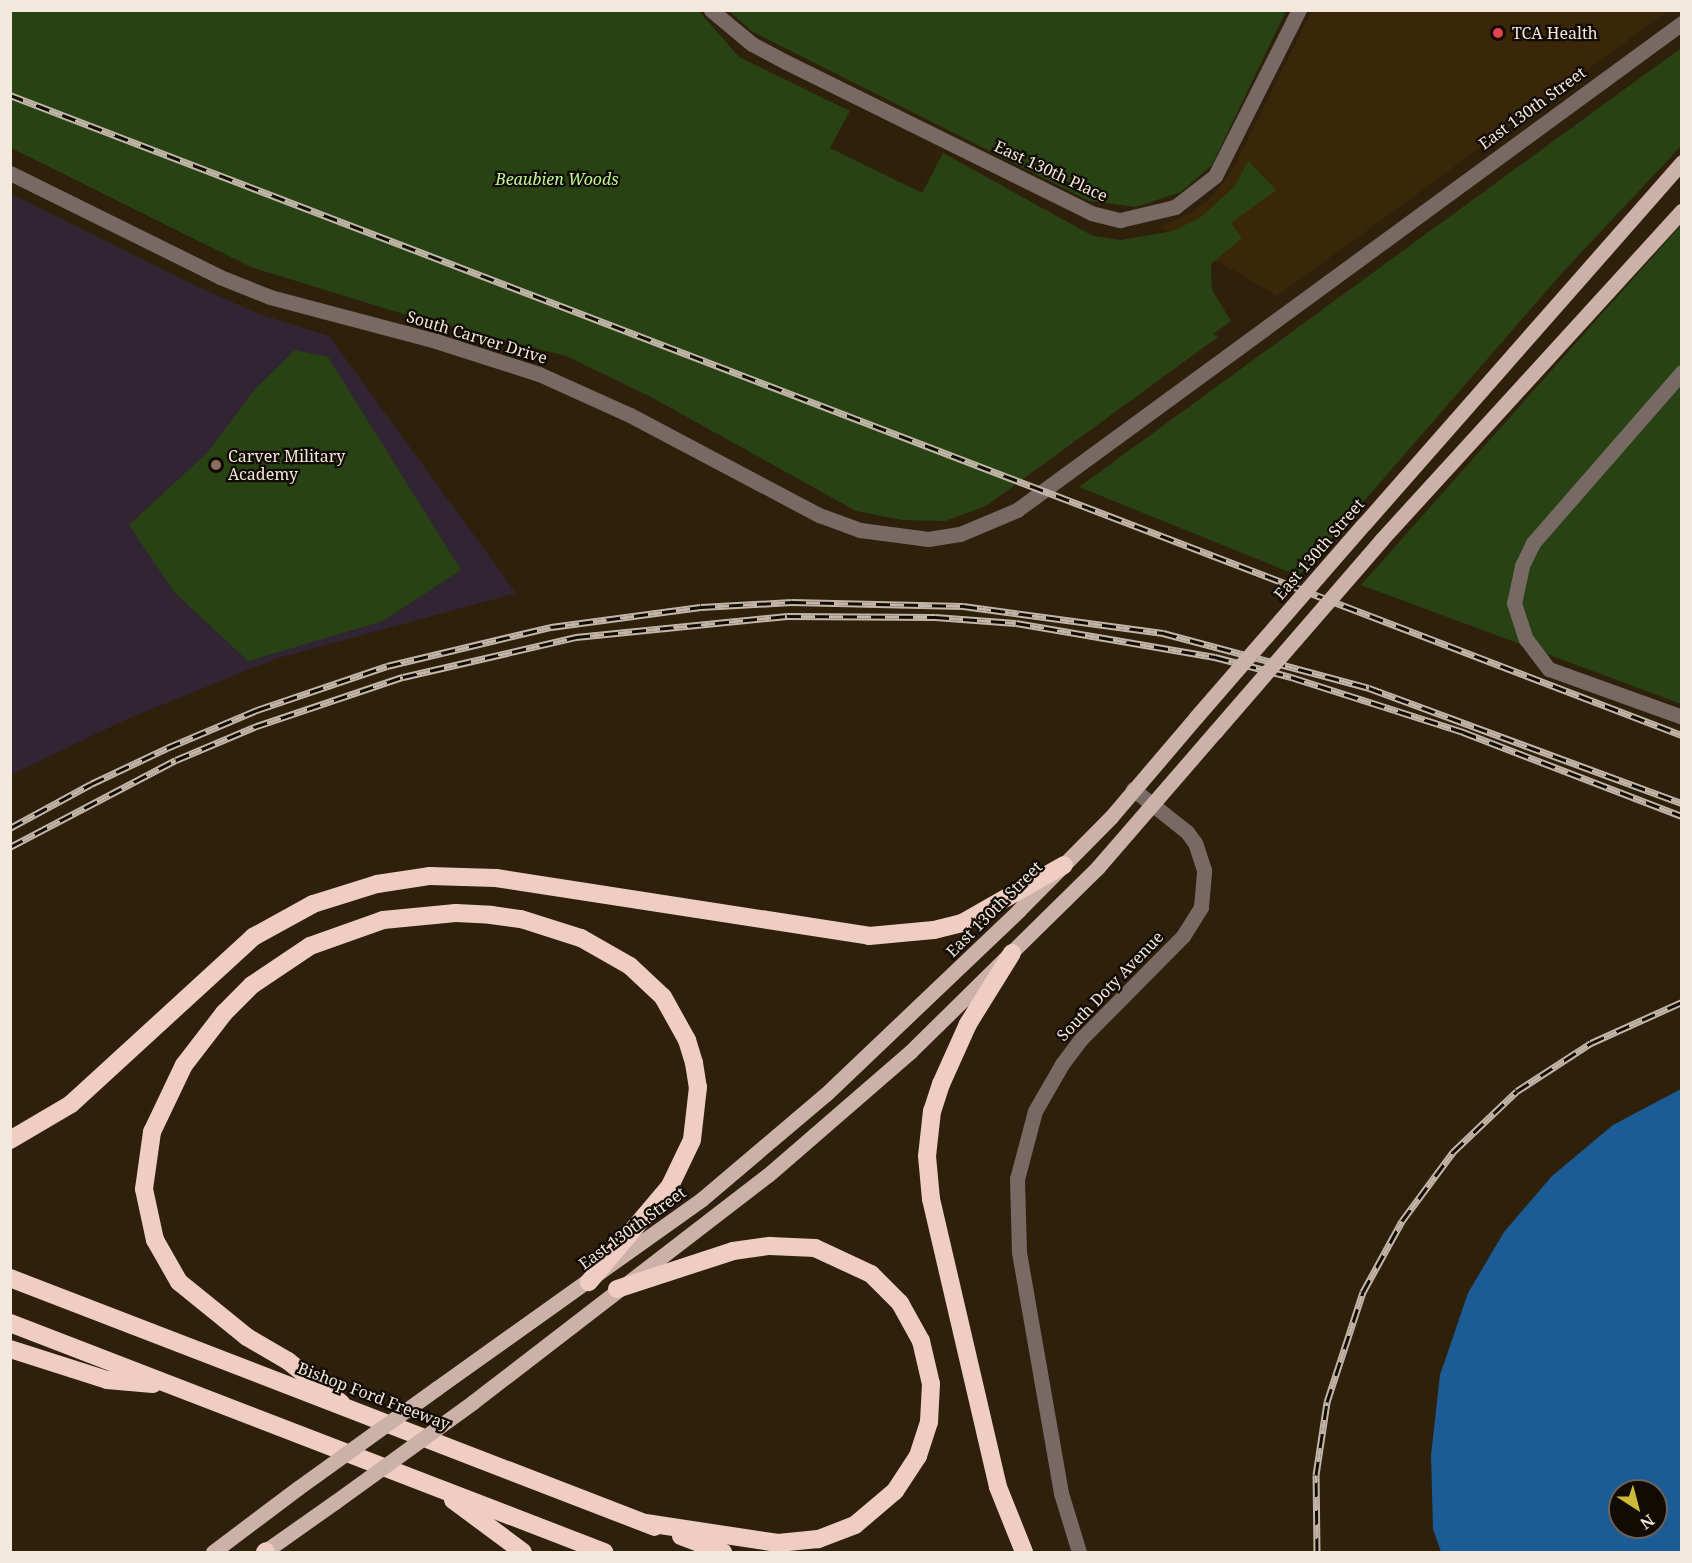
<!DOCTYPE html>
<html>
<head>
<meta charset="utf-8">
<style>
	body { margin:0 }
	#map { position:relative; width:1692px; height:1563px; overflow:hidden; background:#2e200b; font-family:"Noto Serif",serif }
	div>[style] { position:absolute }
	.built>* { inset:0; background:#3a270a }
	.education>* { inset:0; background:#312533 }
	.green>* { inset:0; background:#284214 }
	.water>* { inset:0; background:#1b5c96 }
	.minor>* { height:15px; margin:-7.5px; padding:0 7.5px; transform-origin:7.5px; border-radius:7.5px; background:#776a65 }
	.major>* { height:15px; margin:-7.5px; padding:0 7.5px; transform-origin:7.5px; border-radius:7.5px; background:#ccb1a8 }
	.highway>* { height:18px; margin:-9px; padding:0 9px; transform-origin:9px; border-radius:9px; background:#efcdc3 }
	.rail>* { height:7px; margin-top:-3.5px; transform-origin:0; background:repeating-linear-gradient(90deg,#110b04 0 14px,#c1b6a8 0 28px); box-sizing:border-box; border-block:2px solid #c1b6a8 }
	.major-bridge>* { height:15px; margin:-7.5px; padding:0 7.5px; transform-origin:7.5px; border-radius:7.5px; background:#ccb1a8 }
	.dots>* { width:16px; height:16px; translate:-50% -50%; box-sizing:border-box; border:3px solid #110b04; border-radius:50% }
	span { translate:-50% -50%; white-space:nowrap; text-align:center; line-height:1.15; -webkit-text-stroke:4.5px #110b04; paint-order:stroke }
	.poi-label { font-size:16px; color:#f2e8dc }
	.left { translate:0 -50%; text-align:left }
	.street-label { font-size:16px; color:#f2e8dc }
	.park-label { font-size:16px; color:#bbf893; font-style:italic }
	.frame { position:absolute; inset:0; border:12px solid #f2e8dc; pointer-events:none }
	.north { position:absolute; left:1608px; top:1479px; width:60px; height:60px; box-sizing:border-box; background:#110b04; border:2px solid #6b635a; border-radius:50%; rotate:144deg; font-size:16px; font-weight:700; line-height:24px; text-align:center; color:#f2e8dc }
	.north::after { content:''; display:block; margin:auto; width:21px; height:27px; background:#cdb938; clip-path:polygon(50% 0,100% 100%,50% 72%,0 100%) }
</style>
</head>
<body>
<div id="map">
	<div class="built">
		<i style="clip-path:polygon(1312px 11px,1668px 11px,1277px 296px,1159px 227px,1191px 213px,1212px 197px,1233px 169px)"></i>
	</div>
	<div class="education">
		<i style="clip-path:polygon(11px 194px,186px 281px,259px 314px,329px 336px,516px 593px,275px 659px,127px 719px,11px 775px)"></i>
	</div>
	<div class="green">
		<i style="clip-path:polygon(10px 11px,699px 11px,739px 57px,850px 111px,830px 148px,922px 193px,943px 153px,1093px 236px,1121px 240px,1173px 231px,1201px 217px,1235px 186px,1248px 161px,1276px 190px,1231px 223px,1242px 238px,1211px 264px,1212px 290px,1231px 321px,1213px 334px,1218px 337px,986px 506px,945px 521px,902px 520px,856px 511px,651px 397px,566px 356px,393px 311px,251px 267px,11px 148px)"></i>
		<i style="clip-path:polygon(729px 11px,1286px 11px,1212px 165px,1181px 192px,1136px 207px,1089px 201px,753px 32px)"></i>
		<i style="clip-path:polygon(1681px 48px,1681px 146px,1562px 273px,1299px 576px,1079px 487px)"></i>
		<i style="clip-path:polygon(1681px 225px,1681px 704px,1361px 585px,1494px 435px)"></i>
		<i style="clip-path:polygon(295px 350px,328px 357px,461px 570px,383px 621px,248px 661px,174px 592px,129px 525px,207px 453px,255px 389px)"></i>
	</div>
	<div class="water">
		<i style="clip-path:polygon(evenodd,1681px 1089px,1681px 1552px,1441px 1552px,1433px 1529px,1431px 1455px,1440px 1375px,1468px 1293px,1504px 1232px,1552px 1176px,1613px 1125px,1681px 1089px,1620px 1491px,1656px 1491px,1656px 1527px,1620px 1527px,1620px 1491px)"></i>
	</div>
	<div class="minor">
		<i style="left:711px;top:10px;width:53px;rotate:39.7deg"></i>
		<i style="left:752px;top:44px;width:38px;rotate:28deg"></i>
		<i style="left:786px;top:62px;width:340px;rotate:26.3deg"></i>
		<i style="left:1091px;top:213px;width:30px;rotate:14deg"></i>
		<i style="left:1120px;top:220px;width:57px;rotate:-13.3deg"></i>
		<i style="left:1175px;top:207px;width:51px;rotate:-37.8deg"></i>
		<i style="left:1215px;top:176px;width:186px;rotate:-63.2deg"></i>
		<i style="left:10px;top:173px;width:234px;rotate:26.3deg"></i>
		<i style="left:220px;top:277px;width:54px;rotate:21.8deg"></i>
		<i style="left:270px;top:297px;width:172px;rotate:14.8deg"></i>
		<i style="left:436px;top:341px;width:108px;rotate:17.8deg"></i>
		<i style="left:539px;top:374px;width:100px;rotate:24.3deg"></i>
		<i style="left:630px;top:415px;width:214px;rotate:27.9deg"></i>
		<i style="left:819px;top:515px;width:44px;rotate:20.1deg"></i>
		<i style="left:860px;top:530px;width:69px;rotate:7.5deg"></i>
		<i style="left:928px;top:539px;width:32px;rotate:-9deg"></i>
		<i style="left:960px;top:534px;width:62px;rotate:-22.8deg"></i>
		<i style="left:1017px;top:510px;width:824px;rotate:-36.22deg"></i>
		<i style="left:1682px;top:372px;width:227px;rotate:131.1deg"></i>
		<i style="left:1533px;top:543px;width:25px;rotate:116deg"></i>
		<i style="left:1522px;top:566px;width:38px;rotate:102deg"></i>
		<i style="left:1514px;top:603px;width:38px;rotate:72deg"></i>
		<i style="left:1526px;top:639px;width:38px;rotate:53deg"></i>
		<i style="left:1549px;top:669px;width:141px;rotate:19.8deg"></i>
		<i style="left:1079px;top:1552px;width:62px;rotate:-107deg"></i>
		<i style="left:1061px;top:1493px;width:245px;rotate:-99.9deg"></i>
		<i style="left:1019px;top:1252px;width:73px;rotate:-91.6deg"></i>
		<i style="left:1017px;top:1179px;width:70px;rotate:-75.2deg"></i>
		<i style="left:1035px;top:1111px;width:54px;rotate:-60.1deg"></i>
		<i style="left:1062px;top:1064px;width:31px;rotate:-53deg"></i>
		<i style="left:1081px;top:1039px;width:145px;rotate:-45.3deg"></i>
		<i style="left:1183px;top:936px;width:34px;rotate:-58deg"></i>
		<i style="left:1201px;top:907px;width:37px;rotate:-85deg"></i>
		<i style="left:1204px;top:870px;width:28px;rotate:-108deg"></i>
		<i style="left:1195px;top:843px;width:14px;rotate:-126deg"></i>
		<i style="left:1187px;top:832px;width:69px;rotate:-141.5deg"></i>
	</div>
	<div class="major">
		<i style="left:1364px;top:524px;width:482px;rotate:-48.7deg"></i>
		<i style="left:1382px;top:539px;width:445px;rotate:-47.6deg"></i>
		<i style="left:437px;top:1388px;width:325px;rotate:-35.5deg"></i>
		<i style="left:702px;top:1199px;width:162px;rotate:-40.3deg"></i>
		<i style="left:826px;top:1094px;width:267px;rotate:-43.6deg"></i>
		<i style="left:1019px;top:910px;width:131px;rotate:-45.3deg"></i>
		<i style="left:1111px;top:817px;width:131px;rotate:-49.6deg"></i>
		<i style="left:473px;top:1402px;width:372px;rotate:-37.6deg"></i>
		<i style="left:768px;top:1175px;width:188px;rotate:-40.9deg"></i>
		<i style="left:910px;top:1052px;width:264px;rotate:-44.5deg"></i>
		<i style="left:1098px;top:867px;width:179px;rotate:-49.1deg"></i>
		<i style="left:213px;top:1552px;width:106px;rotate:-37deg"></i>
		<i style="left:264px;top:1552px;width:87px;rotate:-35.2deg"></i>
	</div>
	<div class="highway">
		<i style="left:1012px;top:953px;width:84px;rotate:121.8deg"></i>
		<i style="left:968px;top:1024px;width:66px;rotate:114.2deg"></i>
		<i style="left:941px;top:1084px;width:28px;rotate:108deg"></i>
		<i style="left:932px;top:1111px;width:45px;rotate:96.3deg"></i>
		<i style="left:927px;top:1156px;width:43px;rotate:84.7deg"></i>
		<i style="left:931px;top:1199px;width:296px;rotate:76.9deg"></i>
		<i style="left:998px;top:1487px;width:70px;rotate:68.2deg"></i>
		<i style="left:10px;top:1140px;width:71px;rotate:-30.5deg"></i>
		<i style="left:71px;top:1104px;width:247px;rotate:-42.5deg"></i>
		<i style="left:253px;top:937px;width:68px;rotate:-28.8deg"></i>
		<i style="left:313px;top:904px;width:67px;rotate:-17.4deg"></i>
		<i style="left:377px;top:884px;width:54px;rotate:-8.6deg"></i>
		<i style="left:430px;top:876px;width:66px;rotate:1.7deg"></i>
		<i style="left:496px;top:878px;width:377px;rotate:8.8deg"></i>
		<i style="left:869px;top:936px;width:65px;rotate:-5.3deg"></i>
		<i style="left:934px;top:930px;width:29px;rotate:-14deg"></i>
		<i style="left:962px;top:923px;width:117px;rotate:-29.6deg"></i>
		<i style="left:10px;top:1278px;width:691px;rotate:21.11deg"></i>
		<i style="left:617px;top:1289px;width:122px;rotate:-18.1deg"></i>
		<i style="left:733px;top:1251px;width:37px;rotate:-8deg"></i>
		<i style="left:770px;top:1246px;width:45px;rotate:2.5deg"></i>
		<i style="left:815px;top:1248px;width:62px;rotate:24.9deg"></i>
		<i style="left:871px;top:1274px;width:41px;rotate:45deg"></i>
		<i style="left:900px;top:1303px;width:43px;rotate:61.1deg"></i>
		<i style="left:921px;top:1341px;width:44px;rotate:76.9deg"></i>
		<i style="left:931px;top:1384px;width:38px;rotate:93deg"></i>
		<i style="left:929px;top:1422px;width:36px;rotate:108deg"></i>
		<i style="left:918px;top:1456px;width:42px;rotate:123.3deg"></i>
		<i style="left:895px;top:1491px;width:52px;rotate:139.6deg"></i>
		<i style="left:855px;top:1525px;width:40px;rotate:159deg"></i>
		<i style="left:818px;top:1539px;width:40px;rotate:174.3deg"></i>
		<i style="left:778px;top:1543px;width:134px;rotate:-171.4deg"></i>
		<i style="left:10px;top:1323px;width:637px;rotate:21.08deg"></i>
		<i style="left:10px;top:1349px;width:102px;rotate:17.7deg"></i>
		<i style="left:107px;top:1380px;width:46px;rotate:5deg"></i>
		<i style="left:341px;top:1403px;width:68px;rotate:-141.6deg"></i>
		<i style="left:288px;top:1361px;width:48px;rotate:-149.7deg"></i>
		<i style="left:247px;top:1337px;width:87px;rotate:-141deg"></i>
		<i style="left:179px;top:1282px;width:48px;rotate:-119.7deg"></i>
		<i style="left:155px;top:1240px;width:52px;rotate:-102.2deg"></i>
		<i style="left:144px;top:1189px;width:58px;rotate:-82deg"></i>
		<i style="left:152px;top:1132px;width:74px;rotate:-64.5deg"></i>
		<i style="left:184px;top:1065px;width:66px;rotate:-52.4deg"></i>
		<i style="left:224px;top:1013px;width:40px;rotate:-45deg"></i>
		<i style="left:252px;top:985px;width:70px;rotate:-33.9deg"></i>
		<i style="left:310px;top:946px;width:77px;rotate:-19.6deg"></i>
		<i style="left:383px;top:920px;width:73px;rotate:-5.5deg"></i>
		<i style="left:456px;top:913px;width:35px;rotate:3deg"></i>
		<i style="left:491px;top:915px;width:30px;rotate:8deg"></i>
		<i style="left:521px;top:919px;width:63px;rotate:17.6deg"></i>
		<i style="left:581px;top:938px;width:56px;rotate:29.7deg"></i>
		<i style="left:630px;top:966px;width:45px;rotate:43.2deg"></i>
		<i style="left:663px;top:997px;width:49px;rotate:60.8deg"></i>
		<i style="left:687px;top:1040px;width:24px;rotate:73deg"></i>
		<i style="left:694px;top:1063px;width:24px;rotate:81deg"></i>
		<i style="left:698px;top:1087px;width:53px;rotate:96.5deg"></i>
		<i style="left:692px;top:1140px;width:51px;rotate:115.6deg"></i>
		<i style="left:670px;top:1186px;width:126px;rotate:130.2deg"></i>
		<i style="left:453px;top:1500px;width:87px;rotate:36.6deg"></i>
		<i style="left:681px;top:1536px;width:45px;rotate:20.9deg"></i>
		<i style="left:265px;top:1552px;width:1px;rotate:-45deg"></i>
	</div>
	<div class="rail">
		<i style="left:10px;top:95px;width:1790px;rotate:20.95deg"></i>
		<i style="left:10px;top:828px;width:92px;rotate:-28.5deg"></i>
		<i style="left:91px;top:784px;width:84px;rotate:-25.3deg"></i>
		<i style="left:167px;top:748px;width:98px;rotate:-22.9deg"></i>
		<i style="left:257px;top:710px;width:137px;rotate:-18.7deg"></i>
		<i style="left:387px;top:666px;width:169px;rotate:-13.4deg"></i>
		<i style="left:551px;top:627px;width:151px;rotate:-7.6deg"></i>
		<i style="left:701px;top:607px;width:91px;rotate:-3.1deg"></i>
		<i style="left:792px;top:602px;width:171px;rotate:1.3deg"></i>
		<i style="left:963px;top:606px;width:202px;rotate:7.7deg"></i>
		<i style="left:1163px;top:633px;width:213px;rotate:14.9deg"></i>
		<i style="left:1369px;top:688px;width:333px;rotate:20.2deg"></i>
		<i style="left:10px;top:847px;width:187px;rotate:-27.7deg"></i>
		<i style="left:176px;top:760px;width:85px;rotate:-22.9deg"></i>
		<i style="left:254px;top:727px;width:157px;rotate:-18.6deg"></i>
		<i style="left:403px;top:677px;width:178px;rotate:-13deg"></i>
		<i style="left:576px;top:637px;width:212px;rotate:-5.7deg"></i>
		<i style="left:787px;top:616px;width:148px;rotate:0.4deg"></i>
		<i style="left:935px;top:617px;width:81px;rotate:4.2deg"></i>
		<i style="left:1016px;top:623px;width:202px;rotate:9.7deg"></i>
		<i style="left:1215px;top:657px;width:79px;rotate:14.7deg"></i>
		<i style="left:1291px;top:677px;width:181px;rotate:17.7deg"></i>
		<i style="left:1463px;top:732px;width:235px;rotate:21deg"></i>
		<i style="left:1317px;top:1552px;width:77px;rotate:-90.7deg"></i>
		<i style="left:1316px;top:1475px;width:74px;rotate:-81.4deg"></i>
		<i style="left:1327px;top:1402px;width:116px;rotate:-71.9deg"></i>
		<i style="left:1363px;top:1292px;width:81px;rotate:-61.2deg"></i>
		<i style="left:1402px;top:1221px;width:86px;rotate:-53.5deg"></i>
		<i style="left:1453px;top:1152px;width:88px;rotate:-43.6deg"></i>
		<i style="left:1517px;top:1091px;width:88px;rotate:-33deg"></i>
		<i style="left:1591px;top:1043px;width:100px;rotate:-24.3deg"></i>
	</div>
	<div class="major-bridge">
		<i style="left:1196px;top:717px;width:256px;rotate:-49deg"></i>
		<i style="left:1215px;top:732px;width:255px;rotate:-49.1deg"></i>
		<i style="left:298px;top:1488px;width:171px;rotate:-35.7deg"></i>
		<i style="left:335px;top:1502px;width:170px;rotate:-35.9deg"></i>
	</div>
	<div class="dots">
		<i style="left:1498px;top:33px;background:#e0444e"></i>
		<i style="left:216px;top:465px;background:#8d6e63"></i>
	</div>
	<div class="poi-label">
		<span class="left" style="left:1512px;top:33px">TCA Health</span>
		<span class="left" style="left:228px;top:465px">Carver Military<br>Academy</span>
	</div>
	<div class="street-label">
		<span style="left:1532px;top:108px;rotate:-36deg">East 130th Street</span>
		<span style="left:1051px;top:171px;rotate:25deg">East 130th Place</span>
		<span style="left:477px;top:337px;rotate:17deg">South Carver Drive</span>
		<span style="left:1319px;top:549px;rotate:-49deg">East 130th Street</span>
		<span style="left:994px;top:909px;rotate:-45deg">East 130th Street</span>
		<span style="left:1110px;top:986px;rotate:-46deg">South Doty Avenue</span>
		<span style="left:632px;top:1228px;rotate:-36deg">East 130th Street</span>
		<span style="left:374px;top:1396px;rotate:21deg">Bishop Ford Freeway</span>
	</div>
	<div class="park-label">
		<span style="left:557px;top:179px">Beaubien Woods</span>
	</div>
	<div class="frame"></div>
	<div class="north">N</div>
</div>
</body>
</html>
